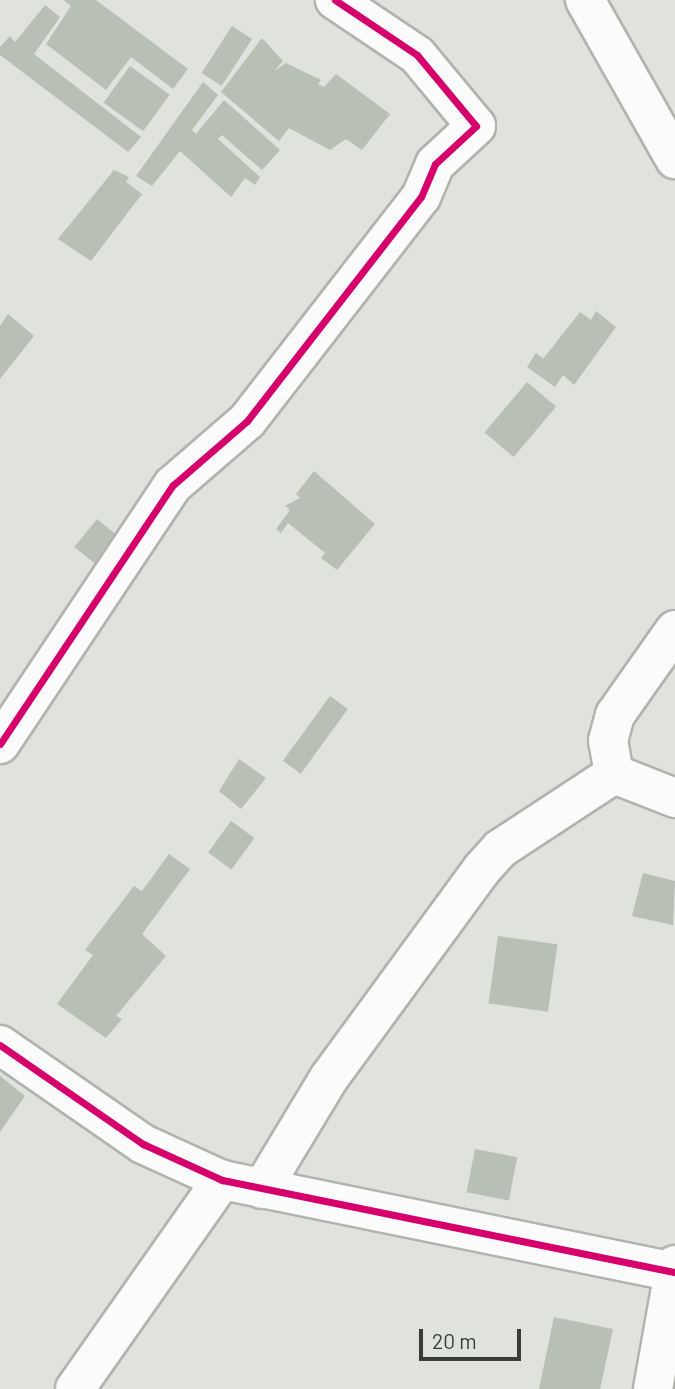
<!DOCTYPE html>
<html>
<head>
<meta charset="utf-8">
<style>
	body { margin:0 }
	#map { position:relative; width:675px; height:1389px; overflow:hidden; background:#dfe2dd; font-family:Barlow,sans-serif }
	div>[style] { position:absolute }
	.building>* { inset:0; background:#b8bfb5; transform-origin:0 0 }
	.roads { filter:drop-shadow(2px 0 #b1b3af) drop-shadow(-2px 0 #b1b3af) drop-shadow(0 2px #b1b3af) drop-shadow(0 -2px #b1b3af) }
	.minor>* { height:38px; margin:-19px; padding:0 19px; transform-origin:19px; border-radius:19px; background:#fafbfa }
	.cycleway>* { height:7px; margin:-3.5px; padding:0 3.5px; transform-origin:3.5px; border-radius:3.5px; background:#d6006c }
	span { translate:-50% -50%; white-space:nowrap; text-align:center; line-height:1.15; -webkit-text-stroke:5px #dee4db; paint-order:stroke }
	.scale { position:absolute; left:419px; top:1329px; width:102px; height:32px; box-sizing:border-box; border:4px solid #393b38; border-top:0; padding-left:9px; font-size:21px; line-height:24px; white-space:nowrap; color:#393b38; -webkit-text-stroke:5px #dee4db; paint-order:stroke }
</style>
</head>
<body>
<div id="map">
	<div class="building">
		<i style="clip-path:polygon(63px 0,96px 0,188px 69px,173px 89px,131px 57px,106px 90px,46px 44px,71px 6px)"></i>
		<i style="clip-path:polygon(45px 5px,60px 17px,34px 54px,141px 137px,128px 152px,0 55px,0 47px,10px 36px,15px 42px)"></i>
		<i style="left:232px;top:26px;width:24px;height:56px;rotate:33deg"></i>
		<i style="clip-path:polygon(262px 38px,283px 61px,274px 71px,286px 63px,321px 80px,318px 84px,324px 87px,336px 74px,390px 114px,362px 150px,346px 139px,330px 150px,289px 128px,279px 141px,221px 92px)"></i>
		<i style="left:130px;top:66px;width:49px;height:45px;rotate:36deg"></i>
		<i style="clip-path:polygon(203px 82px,218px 95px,192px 130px,196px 134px,224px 100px,280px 150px,262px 170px,222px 135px,218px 139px,260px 177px,255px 185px,245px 178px,231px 197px,180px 151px,152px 186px,136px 176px)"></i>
		<i style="clip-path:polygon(114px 170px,129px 177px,126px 182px,142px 194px,91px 261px,58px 239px)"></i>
		<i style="clip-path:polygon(596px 311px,616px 327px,574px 385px,563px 375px,555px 387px,527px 367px,536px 353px,543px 359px,580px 312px,591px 320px)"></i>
		<i style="clip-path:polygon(8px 314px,34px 336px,0 379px,0 326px)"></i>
		<i style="left:527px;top:382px;width:38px;height:66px;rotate:40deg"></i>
		<i style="clip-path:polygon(314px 471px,375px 524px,337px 570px,321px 558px,325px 553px,288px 523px,281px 533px,276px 529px,290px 510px,285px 506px,300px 498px,296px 494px)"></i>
		<i style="left:97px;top:519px;width:32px;height:36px;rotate:39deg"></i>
		<i style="left:330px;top:696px;width:22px;height:80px;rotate:36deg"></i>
		<i style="clip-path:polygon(239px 759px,266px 778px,241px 809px,219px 791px)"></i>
		<i style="left:231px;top:821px;width:29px;height:39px;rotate:36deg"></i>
		<i style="clip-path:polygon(169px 854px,190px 869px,142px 934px,166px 956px,116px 1016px,122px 1019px,106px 1038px,57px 1004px,93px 955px,85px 950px,134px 886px,142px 891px)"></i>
		<i style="clip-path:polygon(643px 873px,675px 881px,673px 925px,632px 916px)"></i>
		<i style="left:498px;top:936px;width:60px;height:68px;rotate:8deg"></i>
		<i style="clip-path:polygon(0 1076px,25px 1096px,0 1132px)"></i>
		<i style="left:475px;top:1149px;width:43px;height:44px;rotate:11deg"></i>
		<i style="clip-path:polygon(554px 1317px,613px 1329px,600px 1389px,539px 1389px)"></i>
	</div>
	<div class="roads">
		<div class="minor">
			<i style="left:585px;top:0;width:183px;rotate:60.5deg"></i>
			<i style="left:0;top:744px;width:311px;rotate:-56.3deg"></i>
			<i style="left:173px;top:485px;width:98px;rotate:-40.9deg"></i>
			<i style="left:247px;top:421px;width:284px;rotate:-52.2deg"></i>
			<i style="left:421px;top:197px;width:36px;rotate:-67deg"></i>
			<i style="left:435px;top:164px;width:56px;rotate:-42.8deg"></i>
			<i style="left:476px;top:126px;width:92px;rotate:-129.7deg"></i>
			<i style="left:417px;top:55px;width:99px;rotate:-146.1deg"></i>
			<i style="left:614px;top:774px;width:34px;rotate:-100deg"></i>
			<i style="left:608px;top:741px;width:27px;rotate:-75deg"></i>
			<i style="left:615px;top:715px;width:104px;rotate:-54.8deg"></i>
			<i style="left:614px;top:774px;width:66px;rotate:21.5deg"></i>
			<i style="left:0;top:1045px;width:174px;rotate:34.7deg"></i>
			<i style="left:143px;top:1144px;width:87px;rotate:24.5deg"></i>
			<i style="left:222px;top:1180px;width:462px;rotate:11.5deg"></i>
			<i style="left:262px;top:1189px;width:130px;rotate:-58.9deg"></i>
			<i style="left:329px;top:1078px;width:259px;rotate:-53.8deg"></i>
			<i style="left:482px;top:869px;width:27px;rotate:-48deg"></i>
			<i style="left:500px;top:849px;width:136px;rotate:-33.3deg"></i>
			<i style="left:75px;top:1389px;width:256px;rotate:-54.9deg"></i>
			<i style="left:653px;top:1389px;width:126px;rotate:-79.9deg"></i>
		</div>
	</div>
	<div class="cycleway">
		<i style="left:0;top:744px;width:311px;rotate:-56.3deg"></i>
		<i style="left:173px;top:485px;width:98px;rotate:-40.9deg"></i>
		<i style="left:247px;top:421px;width:284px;rotate:-52.2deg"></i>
		<i style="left:421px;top:197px;width:36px;rotate:-67deg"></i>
		<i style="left:435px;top:164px;width:56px;rotate:-42.8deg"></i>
		<i style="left:476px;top:126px;width:92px;rotate:-129.7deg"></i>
		<i style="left:417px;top:55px;width:99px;rotate:-146.1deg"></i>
		<i style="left:0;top:1045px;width:174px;rotate:34.7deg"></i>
		<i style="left:143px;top:1144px;width:87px;rotate:24.5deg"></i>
		<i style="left:222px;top:1180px;width:462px;rotate:11.5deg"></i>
	</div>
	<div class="scale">20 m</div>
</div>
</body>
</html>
